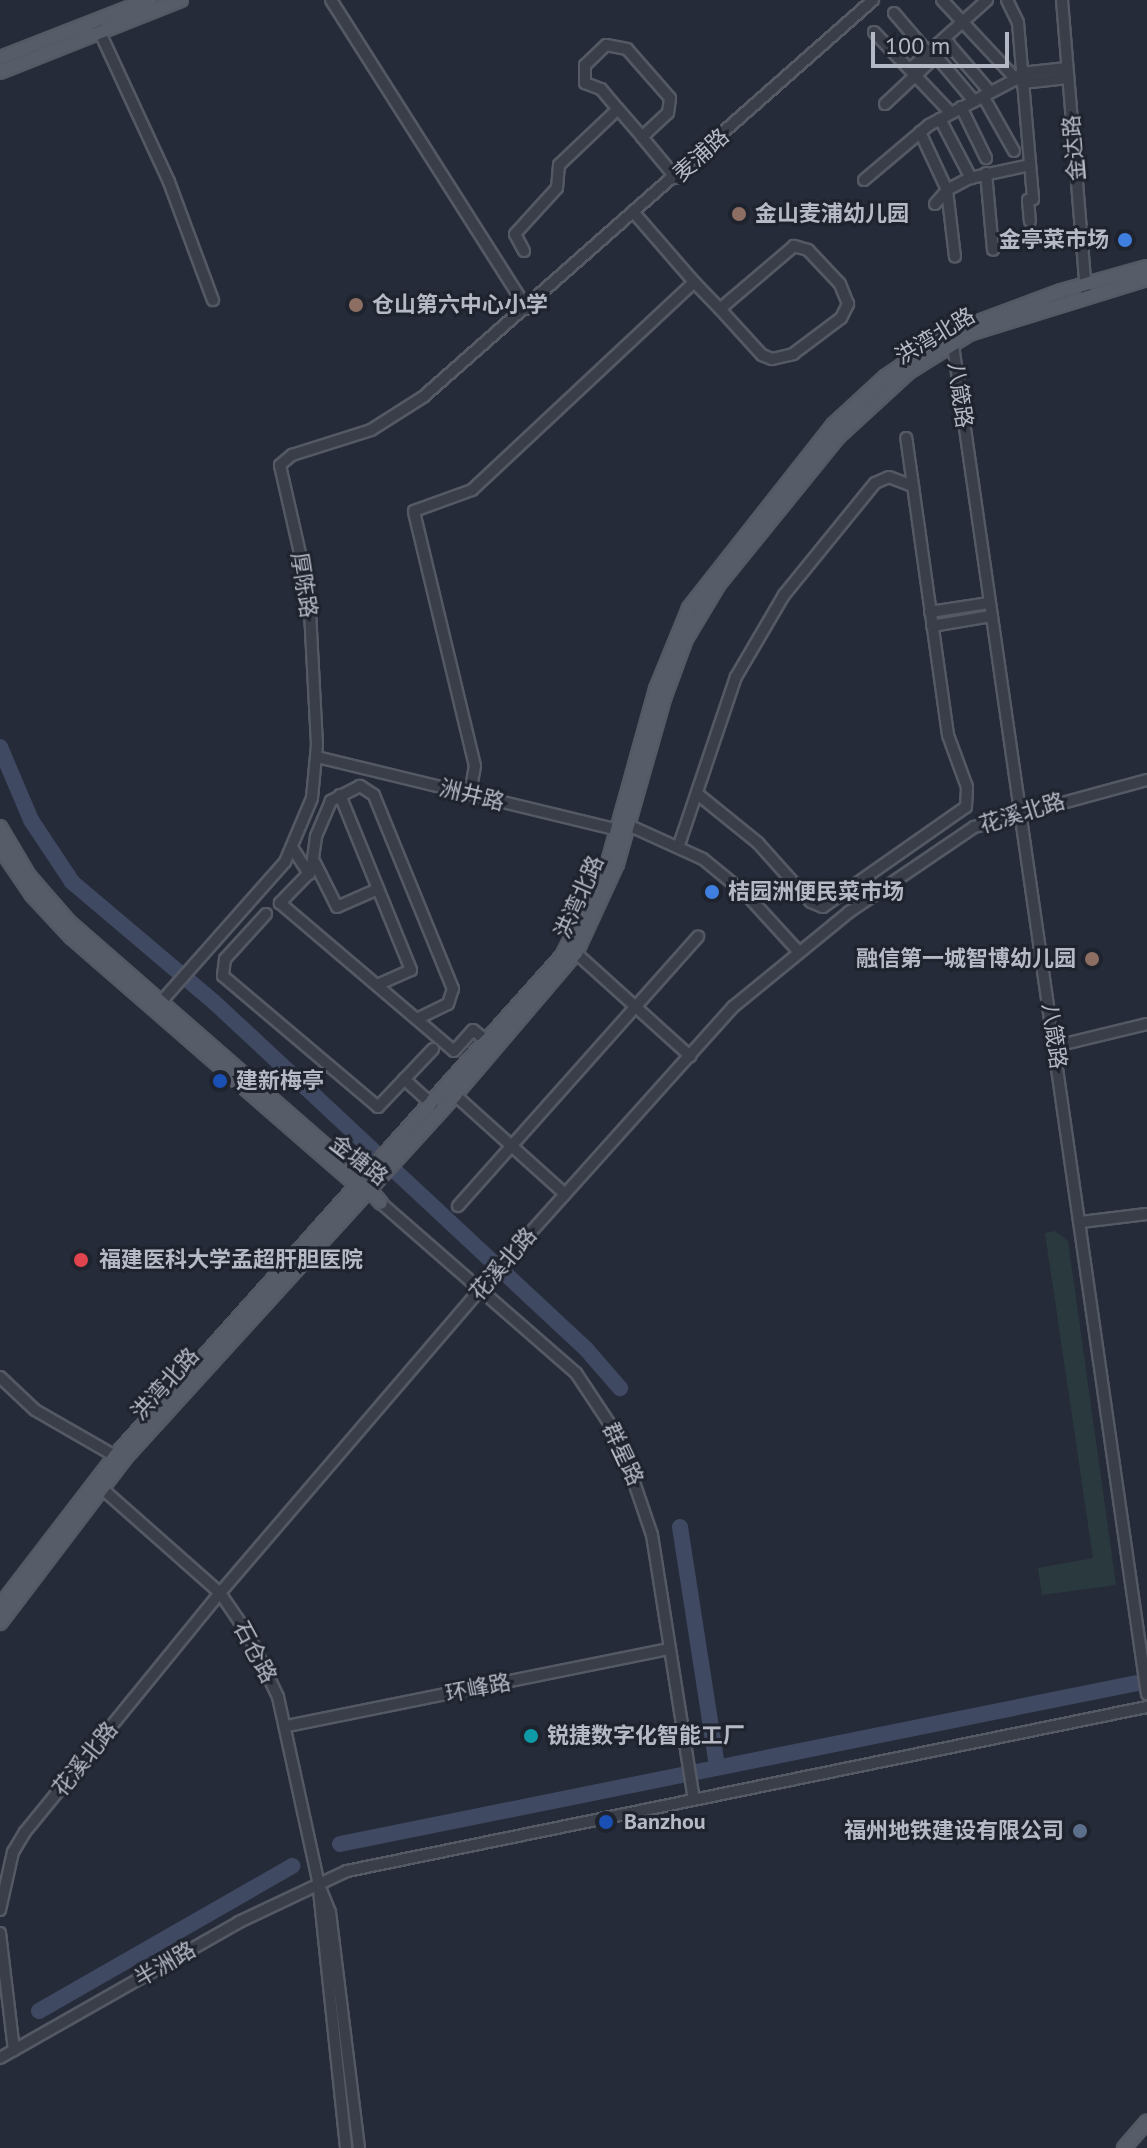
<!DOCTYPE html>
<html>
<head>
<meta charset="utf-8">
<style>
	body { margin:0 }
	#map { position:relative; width:1147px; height:2148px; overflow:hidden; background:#262b39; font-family:"PT Sans","Noto Sans SC",sans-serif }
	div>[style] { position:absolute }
	.green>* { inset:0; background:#2a393d }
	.river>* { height:16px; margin:-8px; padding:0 8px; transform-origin:8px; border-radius:8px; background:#3f4962 }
	.roads { filter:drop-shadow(2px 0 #545964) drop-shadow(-2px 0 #545964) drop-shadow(0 2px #545964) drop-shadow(0 -2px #545964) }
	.minor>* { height:10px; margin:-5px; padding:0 5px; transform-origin:5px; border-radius:5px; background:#393e49 }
	.major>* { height:12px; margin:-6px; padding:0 6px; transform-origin:6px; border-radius:6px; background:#575c69 }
	.dots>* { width:22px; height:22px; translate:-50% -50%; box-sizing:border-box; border:4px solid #1e232e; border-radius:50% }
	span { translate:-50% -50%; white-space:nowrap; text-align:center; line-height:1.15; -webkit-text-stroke:6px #1e232e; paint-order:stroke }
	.street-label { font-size:22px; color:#b4b9c5 }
	.poi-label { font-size:22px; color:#b4b9c5; font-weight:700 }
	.left { translate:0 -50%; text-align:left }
	.right { translate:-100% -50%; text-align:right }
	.scale { position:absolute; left:871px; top:32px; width:138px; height:36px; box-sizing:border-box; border:4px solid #b4b9c5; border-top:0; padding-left:10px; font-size:24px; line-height:28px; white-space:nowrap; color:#b4b9c5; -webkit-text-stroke:6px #1e232e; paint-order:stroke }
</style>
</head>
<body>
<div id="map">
	<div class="green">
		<i style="clip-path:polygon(1055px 1231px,1068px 1241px,1116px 1585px,1042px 1595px,1038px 1568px,1093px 1558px,1045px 1233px)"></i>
	</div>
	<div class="river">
		<i style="left:0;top:747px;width:79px;rotate:67deg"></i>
		<i style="left:31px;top:820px;width:74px;rotate:56.5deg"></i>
		<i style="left:72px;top:882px;width:186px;rotate:40.2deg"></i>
		<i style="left:214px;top:1002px;width:509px;rotate:43.01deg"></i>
		<i style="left:586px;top:1349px;width:52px;rotate:48.9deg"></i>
		<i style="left:680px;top:1527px;width:243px;rotate:81.2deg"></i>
		<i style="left:340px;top:1844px;width:823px;rotate:-11.42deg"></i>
		<i style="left:39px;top:2011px;width:292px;rotate:-29.8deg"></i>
	</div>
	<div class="roads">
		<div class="minor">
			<i style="left:331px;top:0;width:366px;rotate:57.6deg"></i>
			<i style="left:942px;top:0;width:108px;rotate:46.9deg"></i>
			<i style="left:1007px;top:0;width:25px;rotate:64deg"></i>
			<i style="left:1018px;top:23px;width:177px;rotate:85.1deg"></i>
			<i style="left:1033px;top:199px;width:5px;rotate:169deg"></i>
			<i style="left:1028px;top:200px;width:21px;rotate:85deg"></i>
			<i style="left:1062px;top:0;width:296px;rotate:85.3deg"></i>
			<i style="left:894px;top:13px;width:52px;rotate:49.6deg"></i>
			<i style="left:97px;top:26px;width:172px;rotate:65.2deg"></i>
			<i style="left:169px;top:182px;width:126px;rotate:69.6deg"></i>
			<i style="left:874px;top:32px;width:112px;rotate:46.5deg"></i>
			<i style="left:947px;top:42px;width:66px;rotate:49.3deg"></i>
			<i style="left:936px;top:56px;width:59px;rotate:49.8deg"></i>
			<i style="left:911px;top:68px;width:102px;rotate:-41.8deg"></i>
			<i style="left:1021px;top:73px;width:46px;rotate:-6.2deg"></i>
			<i style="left:1022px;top:83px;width:46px;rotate:-6.2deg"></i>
			<i style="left:983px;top:96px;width:63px;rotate:60.6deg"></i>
			<i style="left:885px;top:104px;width:88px;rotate:-43.2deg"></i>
			<i style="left:961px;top:107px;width:57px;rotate:63.9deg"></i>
			<i style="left:940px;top:119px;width:67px;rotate:62.3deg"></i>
			<i style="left:920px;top:132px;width:64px;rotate:65deg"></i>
			<i style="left:947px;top:190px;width:67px;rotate:83.2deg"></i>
			<i style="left:642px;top:137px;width:35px;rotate:-43deg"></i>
			<i style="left:668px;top:113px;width:15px;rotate:-82deg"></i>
			<i style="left:670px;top:98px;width:65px;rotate:-131.3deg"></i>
			<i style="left:627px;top:49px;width:21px;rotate:-169deg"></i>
			<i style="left:606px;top:45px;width:29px;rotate:136deg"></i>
			<i style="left:585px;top:65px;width:18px;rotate:90deg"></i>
			<i style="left:585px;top:83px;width:17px;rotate:21deg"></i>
			<i style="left:601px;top:89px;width:26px;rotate:50deg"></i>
			<i style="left:618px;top:109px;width:37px;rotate:49deg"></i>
			<i style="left:642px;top:137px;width:53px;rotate:50.3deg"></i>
			<i style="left:986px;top:173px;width:77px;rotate:84.8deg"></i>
			<i style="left:864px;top:180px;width:85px;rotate:-40.2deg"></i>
			<i style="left:929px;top:125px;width:105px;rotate:-27.8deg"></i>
			<i style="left:935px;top:204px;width:18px;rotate:-49deg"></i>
			<i style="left:947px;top:190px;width:26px;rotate:-28deg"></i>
			<i style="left:970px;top:178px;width:61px;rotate:-12.2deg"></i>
			<i style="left:524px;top:251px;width:19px;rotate:-118deg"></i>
			<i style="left:515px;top:234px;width:62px;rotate:-47.6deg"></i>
			<i style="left:557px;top:188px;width:23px;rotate:-85deg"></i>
			<i style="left:559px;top:165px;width:81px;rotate:-43.5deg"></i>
			<i style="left:694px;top:282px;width:37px;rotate:46deg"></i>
			<i style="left:720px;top:309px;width:62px;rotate:47.6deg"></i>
			<i style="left:762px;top:355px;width:11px;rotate:22deg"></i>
			<i style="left:772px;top:359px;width:22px;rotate:-13deg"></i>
			<i style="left:793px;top:354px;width:60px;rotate:-36.9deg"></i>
			<i style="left:841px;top:318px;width:16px;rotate:-63deg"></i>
			<i style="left:848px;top:304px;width:22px;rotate:-112deg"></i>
			<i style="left:840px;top:284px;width:47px;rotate:-133.3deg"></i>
			<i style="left:808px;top:250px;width:15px;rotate:-164deg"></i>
			<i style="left:794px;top:246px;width:97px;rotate:139.6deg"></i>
			<i style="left:952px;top:338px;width:1370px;rotate:81.82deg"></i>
			<i style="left:930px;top:612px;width:60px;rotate:-8.7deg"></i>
			<i style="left:932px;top:626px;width:60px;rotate:-9.6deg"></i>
			<i style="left:317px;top:757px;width:315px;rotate:13.6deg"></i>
			<i style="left:470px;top:794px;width:28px;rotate:-80deg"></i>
			<i style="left:475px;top:766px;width:262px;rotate:-103.5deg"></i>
			<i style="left:414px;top:511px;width:62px;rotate:-19.9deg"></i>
			<i style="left:472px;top:490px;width:304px;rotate:-43.1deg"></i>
			<i style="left:694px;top:282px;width:90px;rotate:-130.9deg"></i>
			<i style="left:340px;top:795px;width:189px;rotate:67.9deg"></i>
			<i style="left:411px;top:970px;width:37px;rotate:156deg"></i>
			<i style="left:700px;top:796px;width:75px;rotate:39deg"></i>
			<i style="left:758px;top:843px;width:79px;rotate:48.1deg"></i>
			<i style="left:811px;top:902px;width:13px;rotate:23deg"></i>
			<i style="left:823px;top:907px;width:174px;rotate:-35deg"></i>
			<i style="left:966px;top:807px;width:20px;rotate:-87deg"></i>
			<i style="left:967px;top:787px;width:55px;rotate:-110.1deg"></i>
			<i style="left:948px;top:735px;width:300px;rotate:-98deg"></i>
			<i style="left:628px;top:825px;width:82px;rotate:24.4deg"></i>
			<i style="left:703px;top:859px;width:57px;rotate:39.3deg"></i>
			<i style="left:747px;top:895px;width:76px;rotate:47.7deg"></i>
			<i style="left:679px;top:845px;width:177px;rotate:-71.3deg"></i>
			<i style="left:736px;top:677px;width:95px;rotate:-59.7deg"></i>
			<i style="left:784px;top:595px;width:144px;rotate:-50.9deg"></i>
			<i style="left:875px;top:483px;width:15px;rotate:-23deg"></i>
			<i style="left:889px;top:477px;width:26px;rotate:21deg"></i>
			<i style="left:293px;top:849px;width:30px;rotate:57deg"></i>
			<i style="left:315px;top:863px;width:49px;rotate:63.4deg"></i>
			<i style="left:337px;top:907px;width:45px;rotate:-23.7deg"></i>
			<i style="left:266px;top:914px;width:61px;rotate:132.3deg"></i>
			<i style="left:225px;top:959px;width:17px;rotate:97deg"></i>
			<i style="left:223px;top:976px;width:203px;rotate:40.2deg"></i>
			<i style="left:378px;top:1107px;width:80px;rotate:-46.5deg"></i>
			<i style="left:576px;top:953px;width:154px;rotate:42.1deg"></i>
			<i style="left:161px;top:1002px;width:187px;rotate:-48.5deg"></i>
			<i style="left:285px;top:862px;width:69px;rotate:-67.1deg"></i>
			<i style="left:312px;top:798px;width:53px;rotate:-84.6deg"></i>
			<i style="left:317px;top:745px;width:152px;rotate:-93deg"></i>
			<i style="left:309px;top:593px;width:131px;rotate:-102.8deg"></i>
			<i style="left:280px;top:465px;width:16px;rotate:-40deg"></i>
			<i style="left:292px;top:455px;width:83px;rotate:-17.6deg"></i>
			<i style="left:371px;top:430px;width:62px;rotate:-32.4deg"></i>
			<i style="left:423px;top:397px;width:600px;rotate:-41.42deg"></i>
			<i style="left:417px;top:1019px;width:34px;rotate:-26deg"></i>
			<i style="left:448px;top:1004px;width:16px;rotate:-72deg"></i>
			<i style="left:453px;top:989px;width:209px;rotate:-112.2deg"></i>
			<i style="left:374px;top:795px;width:17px;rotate:-147deg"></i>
			<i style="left:360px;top:786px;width:33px;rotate:153deg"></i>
			<i style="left:331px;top:801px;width:39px;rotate:113deg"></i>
			<i style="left:316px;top:837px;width:34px;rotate:98deg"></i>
			<i style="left:311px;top:871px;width:45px;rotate:134.1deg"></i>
			<i style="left:280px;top:903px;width:228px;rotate:40.4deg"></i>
			<i style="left:454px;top:1051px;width:28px;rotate:-48deg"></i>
			<i style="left:473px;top:1030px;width:19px;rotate:39deg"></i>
			<i style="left:1056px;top:1046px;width:94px;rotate:-13.6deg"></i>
			<i style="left:404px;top:1079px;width:38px;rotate:42deg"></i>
			<i style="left:455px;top:1095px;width:148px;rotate:42deg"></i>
			<i style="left:381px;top:1203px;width:259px;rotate:41.1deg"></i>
			<i style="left:576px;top:1373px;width:78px;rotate:56.5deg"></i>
			<i style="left:619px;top:1438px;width:102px;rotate:71.2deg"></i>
			<i style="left:652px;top:1535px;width:267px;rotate:81deg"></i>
			<i style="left:458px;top:1206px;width:361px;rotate:-48.3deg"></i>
			<i style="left:1081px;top:1222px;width:66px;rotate:-6.9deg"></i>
			<i style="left:0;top:1377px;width:48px;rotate:43.3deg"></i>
			<i style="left:35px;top:1410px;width:92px;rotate:29.9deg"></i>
			<i style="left:98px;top:1485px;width:163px;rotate:41.5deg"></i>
			<i style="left:220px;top:1593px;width:50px;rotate:55.7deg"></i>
			<i style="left:248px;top:1634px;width:70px;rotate:64.5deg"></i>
			<i style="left:278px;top:1697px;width:188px;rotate:77.7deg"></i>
			<i style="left:318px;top:1881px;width:268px;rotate:84deg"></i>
			<i style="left:287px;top:1726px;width:390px;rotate:-11.4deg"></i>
			<i style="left:321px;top:1890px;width:24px;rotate:68deg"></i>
			<i style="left:330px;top:1912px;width:238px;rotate:83deg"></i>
			<i style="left:0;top:1910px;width:59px;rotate:-77.4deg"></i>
			<i style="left:13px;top:1852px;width:23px;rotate:-59deg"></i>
			<i style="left:25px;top:1832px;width:308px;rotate:-50.8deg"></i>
			<i style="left:220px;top:1593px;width:424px;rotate:-49.4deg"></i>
			<i style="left:496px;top:1271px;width:355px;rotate:-48.1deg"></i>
			<i style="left:733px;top:1007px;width:150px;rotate:-39.3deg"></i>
			<i style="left:849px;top:912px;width:151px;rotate:-34.2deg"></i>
			<i style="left:974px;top:827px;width:179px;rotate:-15.2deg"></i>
			<i style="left:0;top:1933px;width:118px;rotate:83.2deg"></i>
			<i style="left:0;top:2058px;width:275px;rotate:-29.6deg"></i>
			<i style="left:239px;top:1922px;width:119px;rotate:-25.3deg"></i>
			<i style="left:347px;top:1871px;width:817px;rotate:-11.59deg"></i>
		</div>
		<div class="major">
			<i style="left:0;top:58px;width:160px;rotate:-21.3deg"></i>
			<i style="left:0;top:72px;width:195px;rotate:-21.7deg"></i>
			<i style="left:0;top:827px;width:57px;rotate:59.4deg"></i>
			<i style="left:29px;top:876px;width:61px;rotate:49deg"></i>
			<i style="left:69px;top:922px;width:370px;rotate:41.1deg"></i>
			<i style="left:348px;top:1165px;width:50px;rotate:49deg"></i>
			<i style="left:0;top:848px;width:57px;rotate:55.8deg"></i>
			<i style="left:32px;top:895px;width:57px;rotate:47.1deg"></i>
			<i style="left:71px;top:937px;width:386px;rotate:41deg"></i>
			<i style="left:0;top:1606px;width:189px;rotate:-52.5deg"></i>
			<i style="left:115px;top:1456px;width:671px;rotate:-48.2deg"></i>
			<i style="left:562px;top:956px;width:93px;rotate:-62.6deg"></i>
			<i style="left:605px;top:873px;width:191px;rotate:-74.5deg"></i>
			<i style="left:656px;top:689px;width:87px;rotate:-67.8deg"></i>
			<i style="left:689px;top:608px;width:233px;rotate:-51.8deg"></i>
			<i style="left:833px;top:425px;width:71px;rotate:-42.7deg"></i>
			<i style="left:885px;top:377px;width:80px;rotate:-34.3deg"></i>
			<i style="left:951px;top:332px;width:117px;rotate:-20.4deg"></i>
			<i style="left:1061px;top:291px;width:89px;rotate:-15.6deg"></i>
			<i style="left:0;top:1623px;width:208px;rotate:-52.8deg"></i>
			<i style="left:126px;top:1457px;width:489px;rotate:-47.7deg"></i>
			<i style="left:455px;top:1095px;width:187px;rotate:-49.6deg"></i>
			<i style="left:576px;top:953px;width:98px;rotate:-65.3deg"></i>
			<i style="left:617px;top:864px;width:175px;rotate:-74.1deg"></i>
			<i style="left:665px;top:696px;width:61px;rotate:-69.8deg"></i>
			<i style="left:686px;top:639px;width:64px;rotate:-59deg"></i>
			<i style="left:719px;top:584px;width:189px;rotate:-51deg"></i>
			<i style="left:838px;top:437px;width:96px;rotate:-42.5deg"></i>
			<i style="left:909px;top:372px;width:71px;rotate:-32.3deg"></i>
			<i style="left:969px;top:334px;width:186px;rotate:-17.2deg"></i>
			<i style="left:1124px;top:2148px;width:35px;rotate:-49deg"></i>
		</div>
	</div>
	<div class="dots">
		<i style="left:739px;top:214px;background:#8d6e63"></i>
		<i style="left:1125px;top:240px;background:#3f7fe0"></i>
		<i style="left:356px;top:305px;background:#8d6e63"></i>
		<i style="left:712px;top:892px;background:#3f7fe0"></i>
		<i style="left:1092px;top:959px;background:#8d6e63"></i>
		<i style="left:220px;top:1081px;background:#1a4fb4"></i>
		<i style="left:81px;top:1260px;background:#e0444e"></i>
		<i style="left:531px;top:1736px;background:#0f9aa8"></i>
		<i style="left:606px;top:1822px;background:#1a4fb4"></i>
		<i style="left:1080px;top:1831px;background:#5c6f8a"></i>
	</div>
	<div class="street-label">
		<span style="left:1074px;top:148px;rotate:-95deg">金达路</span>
		<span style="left:701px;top:155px;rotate:-42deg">麦浦路</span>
		<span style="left:935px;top:336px;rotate:-31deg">洪湾北路</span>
		<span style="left:960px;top:395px;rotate:82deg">八箴路</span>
		<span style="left:304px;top:585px;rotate:81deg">厚陈路</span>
		<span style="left:472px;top:795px;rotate:14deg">洲井路</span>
		<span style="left:1022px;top:813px;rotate:-17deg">花溪北路</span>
		<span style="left:579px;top:897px;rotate:-66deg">洪湾北路</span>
		<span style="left:1054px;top:1036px;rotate:82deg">八箴路</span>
		<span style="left:359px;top:1160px;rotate:38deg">金塘路</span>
		<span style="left:503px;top:1264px;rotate:-49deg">花溪北路</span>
		<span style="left:165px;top:1384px;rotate:-48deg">洪湾北路</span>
		<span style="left:623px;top:1454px;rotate:65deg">群星路</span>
		<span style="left:255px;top:1652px;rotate:62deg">石仓路</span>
		<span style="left:478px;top:1688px;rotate:-11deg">环峰路</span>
		<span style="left:85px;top:1759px;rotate:-51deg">花溪北路</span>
		<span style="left:165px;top:1964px;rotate:-30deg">半洲路</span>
	</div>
	<div class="poi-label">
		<span class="left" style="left:755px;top:214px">金山麦浦幼儿园</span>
		<span class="right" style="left:1109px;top:240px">金亭菜市场</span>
		<span class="left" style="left:372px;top:305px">仓山第六中心小学</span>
		<span class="left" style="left:728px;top:892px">桔园洲便民菜市场</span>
		<span class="right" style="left:1076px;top:959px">融信第一城智博幼儿园</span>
		<span class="left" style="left:236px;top:1081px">建新梅亭</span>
		<span class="left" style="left:99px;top:1260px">福建医科大学孟超肝胆医院</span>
		<span class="left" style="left:547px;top:1736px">锐捷数字化智能工厂</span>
		<span class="left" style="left:624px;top:1822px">Banzhou</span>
		<span class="right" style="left:1064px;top:1831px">福州地铁建设有限公司</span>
	</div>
	<div class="scale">100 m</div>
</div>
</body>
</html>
